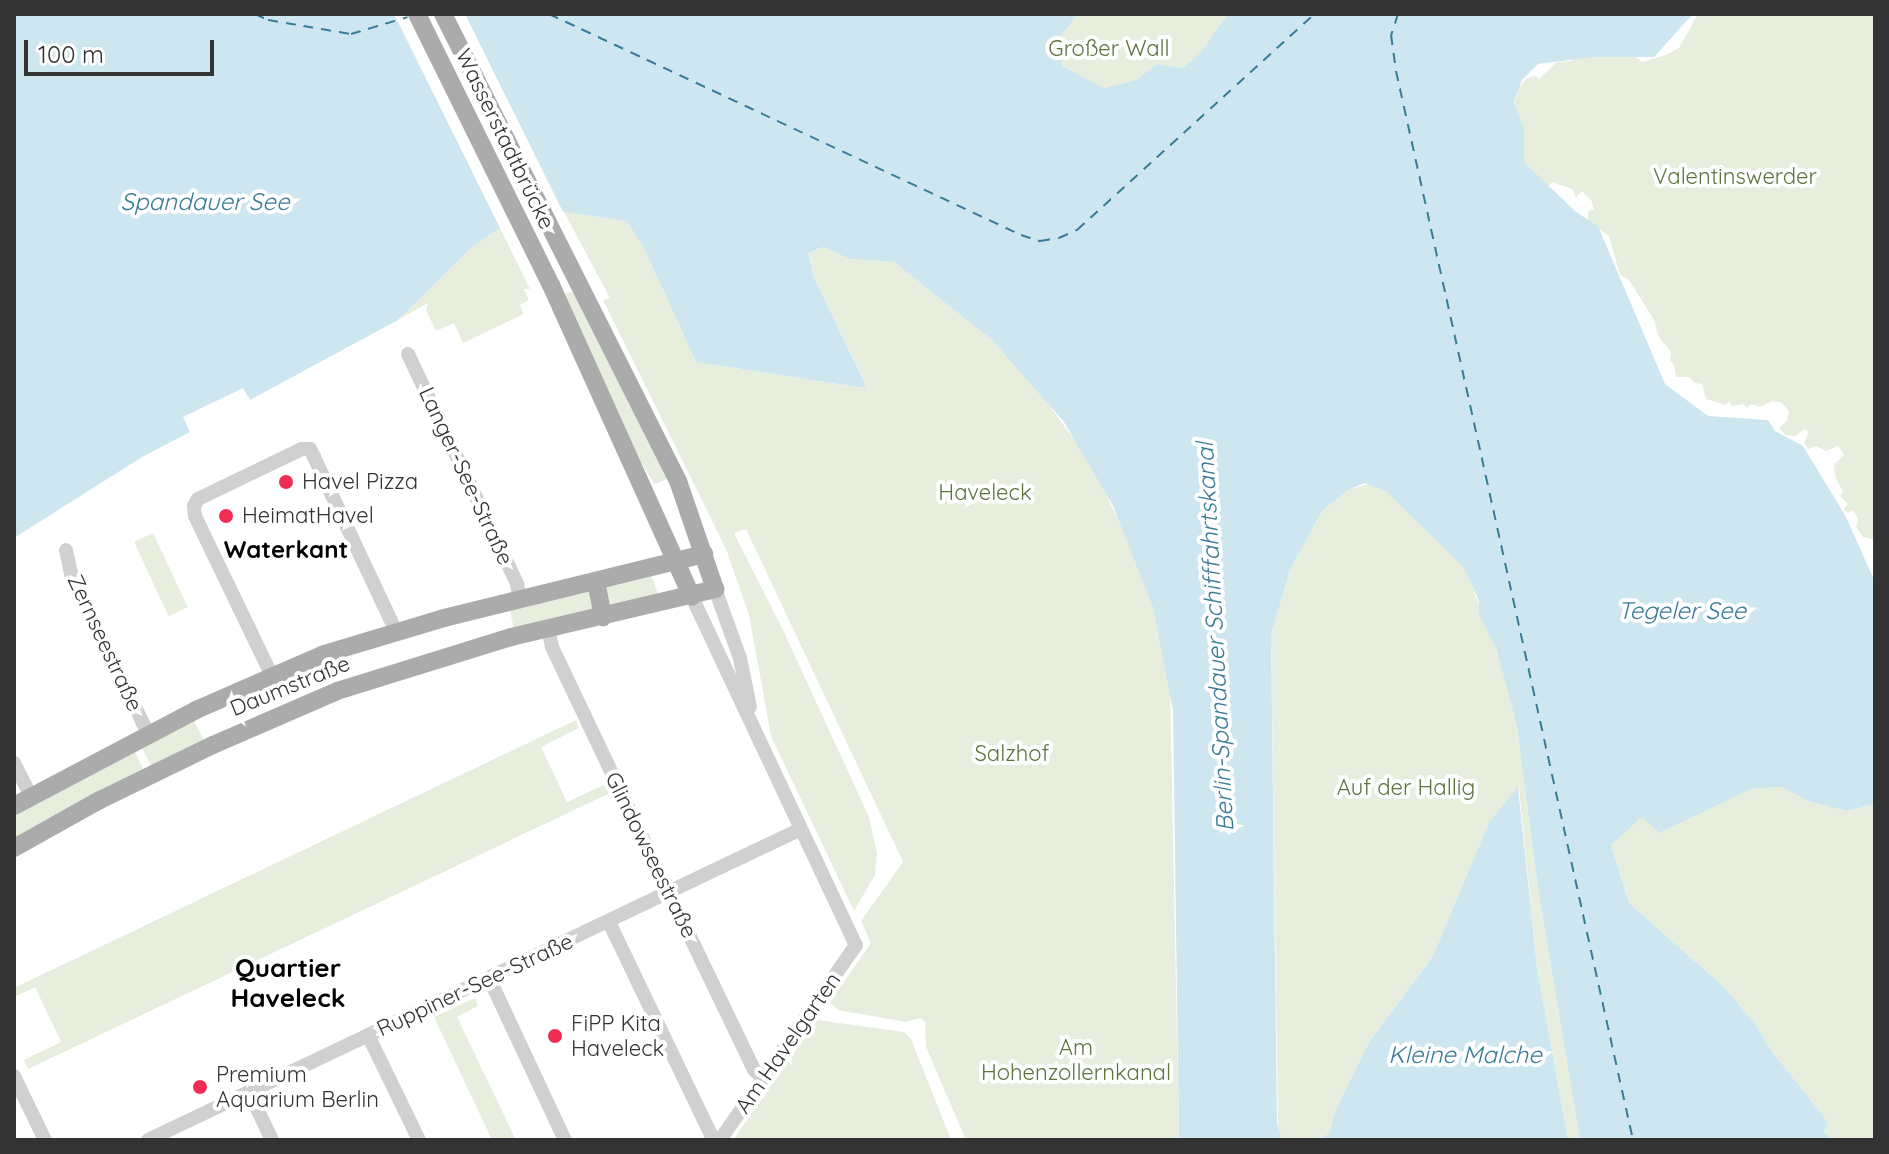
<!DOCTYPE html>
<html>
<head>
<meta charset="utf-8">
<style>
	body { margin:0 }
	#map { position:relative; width:1889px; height:1154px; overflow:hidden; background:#fff; font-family:Quicksand,sans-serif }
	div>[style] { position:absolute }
	.green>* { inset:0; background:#e8eede; transform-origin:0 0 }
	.water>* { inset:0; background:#cde6f0 }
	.pier>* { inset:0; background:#fff }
	.ferry>* { height:2px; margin-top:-1px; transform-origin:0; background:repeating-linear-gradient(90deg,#387c95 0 10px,transparent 0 18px) }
	.minor>* { height:14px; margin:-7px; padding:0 7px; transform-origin:7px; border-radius:7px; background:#d0d0d0 }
	.major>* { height:18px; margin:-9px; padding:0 9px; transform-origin:9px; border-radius:9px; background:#ababab }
	.dots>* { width:22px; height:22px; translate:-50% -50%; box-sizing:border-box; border:4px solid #fff; border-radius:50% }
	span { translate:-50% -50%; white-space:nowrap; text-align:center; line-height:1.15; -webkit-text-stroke:8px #fff; paint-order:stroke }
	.park-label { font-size:22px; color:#5c733c }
	.street-label { font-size:22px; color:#333 }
	.poi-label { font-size:22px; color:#333 }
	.left { translate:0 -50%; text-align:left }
	.water-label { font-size:24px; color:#387c95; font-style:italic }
	.neighbourhood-label { font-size:24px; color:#000; font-weight:700 }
	.quarter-label { font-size:26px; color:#000; font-weight:700 }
	.frame { position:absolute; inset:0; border:16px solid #333; pointer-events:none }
	.scale { position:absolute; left:24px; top:40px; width:190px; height:36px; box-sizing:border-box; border:4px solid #333; border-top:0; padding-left:10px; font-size:24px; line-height:28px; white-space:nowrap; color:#333; -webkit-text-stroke:6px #fff; paint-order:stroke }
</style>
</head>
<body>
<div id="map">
	<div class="green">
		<i style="clip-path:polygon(1078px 14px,1228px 14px,1200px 53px,1183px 68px,1157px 64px,1136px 80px,1104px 88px,1062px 67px,1060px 37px)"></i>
		<i style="clip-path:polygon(1698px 14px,1875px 14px,1875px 540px,1863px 537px,1856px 527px,1858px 519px,1853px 510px,1848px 513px,1843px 509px,1848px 504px,1840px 496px,1843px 492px,1835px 476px,1834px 464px,1844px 455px,1838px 446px,1826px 451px,1816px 446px,1808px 449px,1804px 443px,1809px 432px,1804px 429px,1796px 436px,1785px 435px,1779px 428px,1787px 421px,1789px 411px,1781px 402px,1772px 401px,1760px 407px,1751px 404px,1747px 408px,1743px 404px,1732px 406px,1729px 401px,1725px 405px,1706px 399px,1702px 384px,1694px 383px,1689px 377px,1676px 377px,1674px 365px,1670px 361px,1671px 352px,1658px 336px,1654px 320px,1629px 280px,1620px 275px,1609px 236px,1588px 222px,1588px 212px,1594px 209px,1591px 200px,1582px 191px,1576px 197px,1572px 189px,1552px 182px,1540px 197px,1514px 142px,1513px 108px,1519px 88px,1527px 78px,1536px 76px,1539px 79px,1557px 62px,1572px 61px,1575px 57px,1631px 53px,1642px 62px,1666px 55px,1679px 48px)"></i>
		<i style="clip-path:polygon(564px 212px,626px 221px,642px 244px,696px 362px,863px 388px,866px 385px,814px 277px,808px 253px,823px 247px,850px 259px,894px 262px,993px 341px,1037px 389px,1090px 461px,1139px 563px,1153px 607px,1170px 680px,1179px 1140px,966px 1140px,926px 1047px,925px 1022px,920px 1018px,906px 1022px,838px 1010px,830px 1002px,871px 943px,861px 921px,903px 862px,746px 529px,734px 533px,783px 630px,869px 817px,877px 853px,875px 875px,854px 911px,771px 736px,749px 615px,726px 549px,603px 300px,610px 298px)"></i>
		<i style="clip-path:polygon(500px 228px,530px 289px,524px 289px,529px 300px,520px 305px,524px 314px,463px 343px,454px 323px,436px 331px,426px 310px,428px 303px,398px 320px,473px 246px)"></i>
		<i style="clip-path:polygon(576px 291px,668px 478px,660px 482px,654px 484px,632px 446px,562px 294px)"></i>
		<i style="clip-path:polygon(1378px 481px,1465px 568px,1499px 657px,1517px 727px,1538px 889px,1580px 1140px,1568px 1140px,1537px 967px,1519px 788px,1489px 822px,1433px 956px,1369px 1042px,1334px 1114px,1329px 1135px,1325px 1134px,1323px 1140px,1282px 1140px,1278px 1132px,1271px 635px,1290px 570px,1322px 511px,1348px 490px)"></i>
		<i style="left:153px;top:533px;width:82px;height:21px;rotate:65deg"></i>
		<i style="clip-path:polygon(651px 574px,659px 597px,610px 606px,606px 586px)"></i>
		<i style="left:589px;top:588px;width:24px;height:82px;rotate:78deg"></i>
		<i style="clip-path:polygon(576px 720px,579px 728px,541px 747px,567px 802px,606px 784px,610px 793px,28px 1069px,24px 1060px,61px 1042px,35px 987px,14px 997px,14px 988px)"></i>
		<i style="clip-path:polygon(194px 721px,205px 742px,153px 769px,140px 745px)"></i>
		<i style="clip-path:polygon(133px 748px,145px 773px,14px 841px,14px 816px)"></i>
		<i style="clip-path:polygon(1781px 787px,1808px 801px,1847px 811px,1875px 804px,1875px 1140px,1832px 1140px,1824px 1131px,1828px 1122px,1770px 1049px,1756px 1025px,1725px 988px,1629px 903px,1611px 845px,1642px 816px,1659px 832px,1751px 789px)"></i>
		<i style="clip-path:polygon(475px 998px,478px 1006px,457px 1017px,516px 1140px,492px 1140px,434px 1017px)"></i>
		<i style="clip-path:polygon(817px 1020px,904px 1032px,911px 1039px,951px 1140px,733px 1140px)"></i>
	</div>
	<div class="water">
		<i style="clip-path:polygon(14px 14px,1078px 14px,1060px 37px,1062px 66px,1104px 88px,1136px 80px,1157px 64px,1183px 68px,1200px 53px,1228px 14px,1693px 14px,1654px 57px,1593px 57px,1538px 64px,1522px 80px,1514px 102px,1524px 131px,1524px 162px,1576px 212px,1598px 226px,1665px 384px,1708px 416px,1768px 420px,1775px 431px,1803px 446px,1845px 515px,1875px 582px,1875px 804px,1847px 811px,1808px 801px,1781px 787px,1751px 789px,1659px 833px,1642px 817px,1611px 845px,1629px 903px,1725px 988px,1756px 1025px,1770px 1049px,1828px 1122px,1824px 1131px,1832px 1140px,1580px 1140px,1538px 889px,1517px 727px,1497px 651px,1478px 612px,1479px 601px,1464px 568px,1387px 492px,1365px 483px,1348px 490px,1322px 511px,1290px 570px,1271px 635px,1277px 1124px,1282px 1140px,1179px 1140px,1173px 711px,1153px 607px,1113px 506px,1064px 422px,993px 341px,894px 262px,850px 259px,823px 247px,808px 253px,814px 277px,866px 386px,864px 388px,696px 362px,642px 244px,626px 221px,564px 212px,500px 228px,473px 246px,398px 320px,250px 400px,243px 388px,183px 417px,190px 432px,142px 457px,14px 538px)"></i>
		<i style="clip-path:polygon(1518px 787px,1537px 967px,1568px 1140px,1323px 1140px,1325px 1134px,1329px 1135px,1334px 1114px,1369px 1042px,1433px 956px,1489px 822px)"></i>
	</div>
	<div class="pier">
		<i style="clip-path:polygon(394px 14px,465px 14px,565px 216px,502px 232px)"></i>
	</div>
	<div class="ferry">
		<i style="left:255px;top:14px;width:14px;rotate:25deg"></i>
		<i style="left:268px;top:20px;width:84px;rotate:9.6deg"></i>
		<i style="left:351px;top:34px;width:59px;rotate:-16.6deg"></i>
		<i style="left:549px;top:14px;width:521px;rotate:25.09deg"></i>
		<i style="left:1021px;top:235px;width:20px;rotate:18deg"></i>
		<i style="left:1040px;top:241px;width:19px;rotate:-9deg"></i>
		<i style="left:1059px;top:238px;width:20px;rotate:-24deg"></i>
		<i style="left:1077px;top:230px;width:321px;rotate:-42.3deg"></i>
		<i style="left:1398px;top:14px;width:22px;rotate:108deg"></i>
		<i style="left:1391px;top:35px;width:36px;rotate:82deg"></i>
		<i style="left:1396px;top:71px;width:1095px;rotate:77.5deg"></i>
	</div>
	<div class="minor">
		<i style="left:408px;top:354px;width:255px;rotate:64.6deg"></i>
		<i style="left:517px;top:584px;width:15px;rotate:79deg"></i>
		<i style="left:66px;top:550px;width:24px;rotate:78deg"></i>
		<i style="left:71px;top:573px;width:178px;rotate:64.4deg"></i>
		<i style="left:715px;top:589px;width:73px;rotate:70.1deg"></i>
		<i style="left:740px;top:658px;width:50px;rotate:78.5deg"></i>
		<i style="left:692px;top:597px;width:385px;rotate:64.8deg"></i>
		<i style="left:856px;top:945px;width:238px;rotate:124.9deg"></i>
		<i style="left:548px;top:629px;width:18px;rotate:77deg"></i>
		<i style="left:552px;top:647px;width:272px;rotate:64.6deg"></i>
		<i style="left:669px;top:893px;width:196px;rotate:64.3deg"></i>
		<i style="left:754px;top:1070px;width:11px;rotate:41deg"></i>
		<i style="left:271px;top:674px;width:175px;rotate:-115.7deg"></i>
		<i style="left:195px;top:516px;width:10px;rotate:-96deg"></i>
		<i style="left:194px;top:506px;width:8px;rotate:-60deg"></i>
		<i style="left:198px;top:499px;width:115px;rotate:-25.7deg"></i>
		<i style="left:302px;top:449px;width:8px"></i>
		<i style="left:310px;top:449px;width:9px;rotate:63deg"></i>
		<i style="left:314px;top:457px;width:192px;rotate:64.8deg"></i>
		<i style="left:14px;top:763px;width:38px;rotate:63deg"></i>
		<i style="left:609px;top:922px;width:236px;rotate:64.4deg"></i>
		<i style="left:711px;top:1135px;width:8px;rotate:40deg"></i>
		<i style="left:489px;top:978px;width:179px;rotate:64.9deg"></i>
		<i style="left:368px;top:1035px;width:117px;rotate:64.1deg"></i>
		<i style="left:14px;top:1076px;width:71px;rotate:64.2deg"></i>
		<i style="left:249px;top:1092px;width:53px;rotate:64.4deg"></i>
		<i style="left:148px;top:1140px;width:723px;rotate:-25.47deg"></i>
	</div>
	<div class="major">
		<i style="left:417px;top:14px;width:302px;rotate:63.7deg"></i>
		<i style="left:551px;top:285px;width:342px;rotate:65.7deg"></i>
		<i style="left:596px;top:581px;width:37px;rotate:79deg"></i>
		<i style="left:14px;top:806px;width:206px;rotate:-27.8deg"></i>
		<i style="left:196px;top:710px;width:140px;rotate:-23.6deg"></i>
		<i style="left:324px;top:654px;width:125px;rotate:-16.7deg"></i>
		<i style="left:444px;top:618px;width:268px;rotate:-13.8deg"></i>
		<i style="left:14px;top:848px;width:98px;rotate:-29.2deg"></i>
		<i style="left:100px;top:800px;width:126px;rotate:-26deg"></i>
		<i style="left:213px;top:745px;width:135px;rotate:-23.5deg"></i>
		<i style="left:337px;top:691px;width:182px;rotate:-17.2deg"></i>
		<i style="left:511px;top:637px;width:210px;rotate:-13.2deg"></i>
		<i style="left:715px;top:589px;width:114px;rotate:-108.9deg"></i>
		<i style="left:678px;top:481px;width:523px;rotate:-116.71deg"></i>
	</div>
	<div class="dots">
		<i style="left:286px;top:482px;background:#f02e55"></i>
		<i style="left:226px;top:516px;background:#f02e55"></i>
		<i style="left:555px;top:1036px;background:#f02e55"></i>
		<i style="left:200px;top:1087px;background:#f02e55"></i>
	</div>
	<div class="park-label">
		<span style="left:1109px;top:49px">Großer Wall</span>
		<span style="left:1735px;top:177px">Valentinswerder</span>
		<span style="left:985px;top:493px">Haveleck</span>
		<span style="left:1012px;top:754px">Salzhof</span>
		<span style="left:1406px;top:788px">Auf der Hallig</span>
		<span style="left:1076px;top:1060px">Am<br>Hohenzollernkanal</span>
	</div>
	<div class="street-label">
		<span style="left:505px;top:139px;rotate:64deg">Wasserstadtbrücke</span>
		<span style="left:466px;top:476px;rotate:65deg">Langer-See-Straße</span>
		<span style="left:105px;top:643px;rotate:65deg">Zernseestraße</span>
		<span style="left:290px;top:686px;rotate:-22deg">Daumstraße</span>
		<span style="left:651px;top:855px;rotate:64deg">Glindowseestraße</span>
		<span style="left:475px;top:985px;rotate:-25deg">Ruppiner-See-Straße</span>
		<span style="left:788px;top:1043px;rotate:-55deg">Am Havelgarten</span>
	</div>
	<div class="poi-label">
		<span class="left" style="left:302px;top:482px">Havel Pizza</span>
		<span class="left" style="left:242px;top:516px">HeimatHavel</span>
		<span class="left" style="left:571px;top:1036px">FiPP Kita<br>Haveleck</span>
		<span class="left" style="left:216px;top:1087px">Premium<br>Aquarium Berlin</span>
	</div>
	<div class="water-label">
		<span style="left:205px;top:202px">Spandauer See</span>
		<span style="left:1682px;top:611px">Tegeler See</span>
		<span style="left:1215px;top:637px;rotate:-93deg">Berlin-Spandauer Schifffahrtskanal</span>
		<span style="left:1465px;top:1055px">Kleine Malche</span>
	</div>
	<div class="neighbourhood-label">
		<span style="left:286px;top:550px">Waterkant</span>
	</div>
	<div class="quarter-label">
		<span style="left:288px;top:983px">Quartier<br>Haveleck</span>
	</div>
	<div class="frame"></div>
	<div class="scale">100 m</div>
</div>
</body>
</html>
